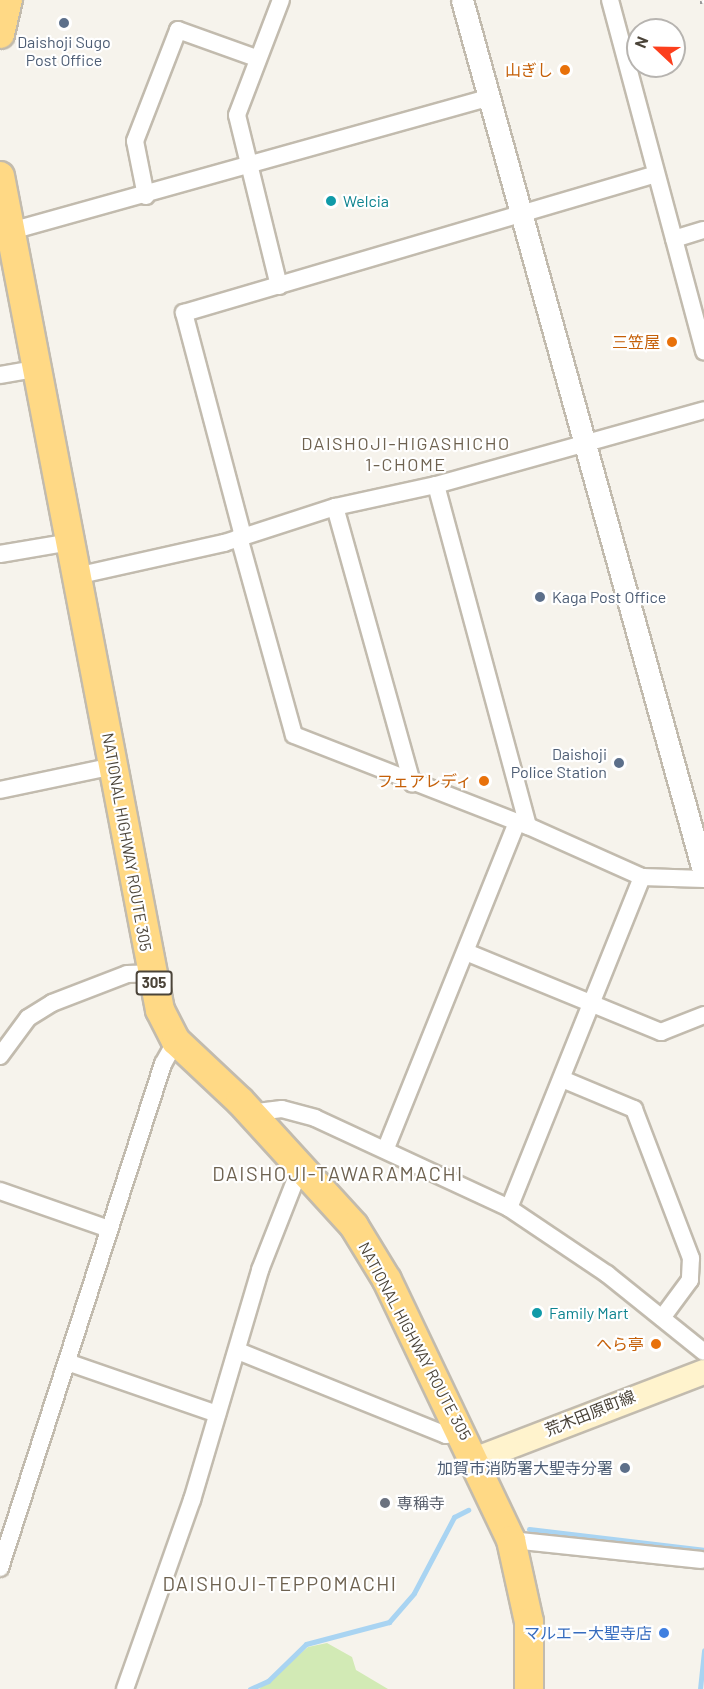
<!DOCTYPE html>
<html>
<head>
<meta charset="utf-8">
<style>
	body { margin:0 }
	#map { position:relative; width:704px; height:1689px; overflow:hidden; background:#f6f3ec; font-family:Barlow,"Noto Sans JP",sans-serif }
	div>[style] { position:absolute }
	.green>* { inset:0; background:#d2eab5 }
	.stream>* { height:5px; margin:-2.5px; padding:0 2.5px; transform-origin:2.5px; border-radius:2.5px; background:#a9d4f2 }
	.roads { filter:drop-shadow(2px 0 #c2bbae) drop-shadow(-2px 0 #c2bbae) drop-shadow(0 2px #c2bbae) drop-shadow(0 -2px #c2bbae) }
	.minor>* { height:16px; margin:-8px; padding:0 8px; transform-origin:8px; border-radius:8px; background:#fff }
	.tertiary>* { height:21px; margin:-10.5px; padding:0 10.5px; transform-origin:10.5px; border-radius:10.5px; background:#fff }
	.secondary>* { height:24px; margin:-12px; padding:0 12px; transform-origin:12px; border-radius:12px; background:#fff3cd }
	.trunk>* { height:28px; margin:-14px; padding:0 14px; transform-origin:14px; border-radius:14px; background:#ffd985 }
	.rail>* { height:7px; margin-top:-3.5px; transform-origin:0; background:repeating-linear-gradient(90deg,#fff 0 14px,#9a9a9a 0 28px); box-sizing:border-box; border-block:2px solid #9a9a9a }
	.dots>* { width:16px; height:16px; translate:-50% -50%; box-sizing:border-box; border:3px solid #fff; border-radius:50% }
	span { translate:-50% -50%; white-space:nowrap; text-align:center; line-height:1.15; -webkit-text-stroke:4.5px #fff; paint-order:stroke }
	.shield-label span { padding:2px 4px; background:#fff; border:2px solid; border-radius:4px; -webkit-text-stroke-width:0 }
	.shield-label { font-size:15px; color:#4b4439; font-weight:700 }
	.service-label { font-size:16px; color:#4e5e75 }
	.left { translate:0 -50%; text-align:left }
	.right { translate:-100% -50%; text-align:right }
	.food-label { font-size:16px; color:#c56008 }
	.culture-label { font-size:16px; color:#0d838f }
	.street-label { font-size:16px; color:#4b4439 }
	.worship-label { font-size:16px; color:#5b616d }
	.shop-label { font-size:16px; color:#366cbe }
	.neighbourhood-label { font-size:18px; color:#6e6250; letter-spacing:1.5px }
	.quarter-label { font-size:20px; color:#6e6250; letter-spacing:1.5px }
	.north { position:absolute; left:626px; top:18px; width:60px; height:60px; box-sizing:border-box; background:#fff; border:2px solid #b7b4b0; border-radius:50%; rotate:292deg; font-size:16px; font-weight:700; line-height:24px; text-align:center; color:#4b4439 }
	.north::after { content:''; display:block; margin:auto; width:21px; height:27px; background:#fc3f1d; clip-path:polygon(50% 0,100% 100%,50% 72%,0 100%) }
</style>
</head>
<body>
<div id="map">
	<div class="green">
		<i style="clip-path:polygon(327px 1643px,352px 1657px,356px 1670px,388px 1689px,259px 1689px,308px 1647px)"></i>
	</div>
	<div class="stream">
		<i style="left:529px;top:1529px;width:176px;rotate:6.8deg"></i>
		<i style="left:250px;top:1689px;width:20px;rotate:-24deg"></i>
		<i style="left:268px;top:1681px;width:53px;rotate:-44.2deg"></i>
		<i style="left:306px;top:1644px;width:86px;rotate:-14.8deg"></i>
		<i style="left:389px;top:1622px;width:38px;rotate:-49deg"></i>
		<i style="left:414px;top:1593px;width:86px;rotate:-62.2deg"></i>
		<i style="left:454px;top:1517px;width:16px;rotate:-27deg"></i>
		<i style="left:700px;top:1689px;width:39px;rotate:-84deg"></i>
	</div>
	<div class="roads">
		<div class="minor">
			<i style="left:610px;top:0;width:364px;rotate:75deg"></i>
			<i style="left:146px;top:196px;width:56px;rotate:-101.3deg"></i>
			<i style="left:135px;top:141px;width:119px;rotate:-68.8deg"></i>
			<i style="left:178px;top:30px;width:83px;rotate:19.7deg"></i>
			<i style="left:11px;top:231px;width:497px;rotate:-15.6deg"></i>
			<i style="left:674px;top:239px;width:31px;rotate:-17deg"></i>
			<i style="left:279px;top:286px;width:176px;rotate:-103.8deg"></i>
			<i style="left:237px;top:115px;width:123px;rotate:-69.1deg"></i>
			<i style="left:0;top:375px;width:41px;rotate:-9.9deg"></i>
			<i style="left:436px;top:485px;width:353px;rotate:74.9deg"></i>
			<i style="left:335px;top:507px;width:287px;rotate:74.4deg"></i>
			<i style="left:243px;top:536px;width:231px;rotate:-104.8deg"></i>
			<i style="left:184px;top:313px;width:491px;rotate:-16.4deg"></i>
			<i style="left:239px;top:537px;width:205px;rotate:74.5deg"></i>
			<i style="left:294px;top:735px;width:251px;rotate:21.3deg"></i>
			<i style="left:528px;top:826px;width:125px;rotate:24.1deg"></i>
			<i style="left:642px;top:877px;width:62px;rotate:1.8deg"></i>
			<i style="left:0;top:554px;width:71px;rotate:-9.7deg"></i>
			<i style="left:76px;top:576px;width:152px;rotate:-12.6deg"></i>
			<i style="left:224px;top:543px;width:117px;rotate:-18deg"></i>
			<i style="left:335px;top:507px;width:103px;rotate:-12.3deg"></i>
			<i style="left:436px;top:485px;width:278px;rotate:-15.6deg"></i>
			<i style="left:0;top:790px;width:116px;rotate:-11.9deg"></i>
			<i style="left:466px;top:952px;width:211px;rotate:22.3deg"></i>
			<i style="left:661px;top:1032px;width:46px;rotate:-21.6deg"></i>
			<i style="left:0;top:1056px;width:47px;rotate:-53.6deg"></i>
			<i style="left:28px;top:1018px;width:28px;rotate:-32deg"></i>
			<i style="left:52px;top:1003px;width:80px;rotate:-21.1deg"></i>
			<i style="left:127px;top:974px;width:24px;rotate:-2deg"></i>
			<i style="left:562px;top:1079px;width:78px;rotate:22.6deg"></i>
			<i style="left:634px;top:1109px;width:160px;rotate:69.1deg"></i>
			<i style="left:691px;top:1258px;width:22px;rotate:93deg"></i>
			<i style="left:690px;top:1280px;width:47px;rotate:126.4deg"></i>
			<i style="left:249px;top:1113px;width:33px;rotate:-7deg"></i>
			<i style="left:282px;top:1109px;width:34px;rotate:15deg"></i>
			<i style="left:315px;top:1118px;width:214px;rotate:24.9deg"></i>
			<i style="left:509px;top:1208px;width:118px;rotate:34deg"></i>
			<i style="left:607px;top:1274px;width:124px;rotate:38.8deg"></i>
			<i style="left:386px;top:1148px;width:349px;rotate:-68.1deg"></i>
			<i style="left:0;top:1191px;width:115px;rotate:19.2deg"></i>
			<i style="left:509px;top:1208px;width:357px;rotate:-68.1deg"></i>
			<i style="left:238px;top:1351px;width:224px;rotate:22deg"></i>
			<i style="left:446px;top:1435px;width:17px;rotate:-13deg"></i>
			<i style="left:67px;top:1362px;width:159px;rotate:19.1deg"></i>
			<i style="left:511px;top:1540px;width:191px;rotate:6deg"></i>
			<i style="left:0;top:1568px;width:530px;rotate:-72.08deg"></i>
			<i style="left:163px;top:1064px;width:26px;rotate:-61deg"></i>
			<i style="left:125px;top:1689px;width:201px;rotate:-70.5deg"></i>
			<i style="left:192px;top:1500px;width:240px;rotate:-73.5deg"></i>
			<i style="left:260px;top:1270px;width:112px;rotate:-68.5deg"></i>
		</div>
		<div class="tertiary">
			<i style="left:462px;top:0;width:907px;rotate:74.52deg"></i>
		</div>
		<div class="secondary">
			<i style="left:477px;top:1459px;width:243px;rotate:-21deg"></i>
		</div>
		<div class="trunk">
			<i style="left:0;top:34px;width:35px;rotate:-77deg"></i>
			<i style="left:0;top:176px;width:849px;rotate:79.14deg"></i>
			<i style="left:160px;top:1010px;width:35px;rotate:63deg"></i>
			<i style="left:176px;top:1041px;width:88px;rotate:43.2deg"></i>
			<i style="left:240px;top:1101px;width:169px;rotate:47.6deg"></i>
			<i style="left:354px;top:1226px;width:63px;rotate:58.6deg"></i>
			<i style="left:387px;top:1280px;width:288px;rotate:64.5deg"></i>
			<i style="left:511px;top:1540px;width:84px;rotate:77.6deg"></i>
			<i style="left:529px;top:1622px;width:67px;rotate:90deg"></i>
		</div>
	</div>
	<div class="rail">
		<i style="left:703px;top:0;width:3px;rotate:72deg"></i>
	</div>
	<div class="dots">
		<i style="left:64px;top:23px;background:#5c6f8a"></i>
		<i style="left:565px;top:70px;background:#e8710a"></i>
		<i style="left:331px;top:201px;background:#0f9aa8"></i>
		<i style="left:672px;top:342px;background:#e8710a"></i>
		<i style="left:540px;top:597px;background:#5c6f8a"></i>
		<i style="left:619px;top:763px;background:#5c6f8a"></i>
		<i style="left:484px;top:781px;background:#e8710a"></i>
		<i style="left:537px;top:1313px;background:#0f9aa8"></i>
		<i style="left:656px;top:1344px;background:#e8710a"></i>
		<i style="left:625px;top:1468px;background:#5c6f8a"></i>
		<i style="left:385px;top:1503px;background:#6b7280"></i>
		<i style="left:664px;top:1633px;background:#3f7fe0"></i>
	</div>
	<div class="shield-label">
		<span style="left:154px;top:983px">305</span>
	</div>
	<div class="service-label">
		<span style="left:64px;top:51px">Daishoji Sugo<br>Post Office</span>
		<span class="left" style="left:552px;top:597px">Kaga Post Office</span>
		<span class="right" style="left:607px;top:763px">Daishoji<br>Police Station</span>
		<span class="right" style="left:613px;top:1468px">加賀市消防署大聖寺分署</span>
	</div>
	<div class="food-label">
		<span class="right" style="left:553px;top:70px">山ぎし</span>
		<span class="right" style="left:660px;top:342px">三笠屋</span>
		<span class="right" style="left:472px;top:781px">フェアレディ</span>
		<span class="right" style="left:644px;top:1344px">へら亭</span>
	</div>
	<div class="culture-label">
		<span class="left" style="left:343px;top:201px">Welcia</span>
		<span class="left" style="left:549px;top:1313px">Family Mart</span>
	</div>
	<div class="street-label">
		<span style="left:127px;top:842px;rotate:80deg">NATIONAL HIGHWAY ROUTE 305</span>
		<span style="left:415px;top:1341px;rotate:62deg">NATIONAL HIGHWAY ROUTE 305</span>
		<span style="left:590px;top:1413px;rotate:-22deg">荒木田原町線</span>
	</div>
	<div class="worship-label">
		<span class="left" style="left:397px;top:1503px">専稱寺</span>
	</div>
	<div class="shop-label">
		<span class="right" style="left:652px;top:1633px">マルエー大聖寺店</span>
	</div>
	<div class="neighbourhood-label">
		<span style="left:406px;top:454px">DAISHOJI-HIGASHICHO<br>1-CHOME</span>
	</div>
	<div class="quarter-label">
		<span style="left:338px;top:1173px">DAISHOJI-TAWARAMACHI</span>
		<span style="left:280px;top:1583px">DAISHOJI-TEPPOMACHI</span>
	</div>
	<div class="north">N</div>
</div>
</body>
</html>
